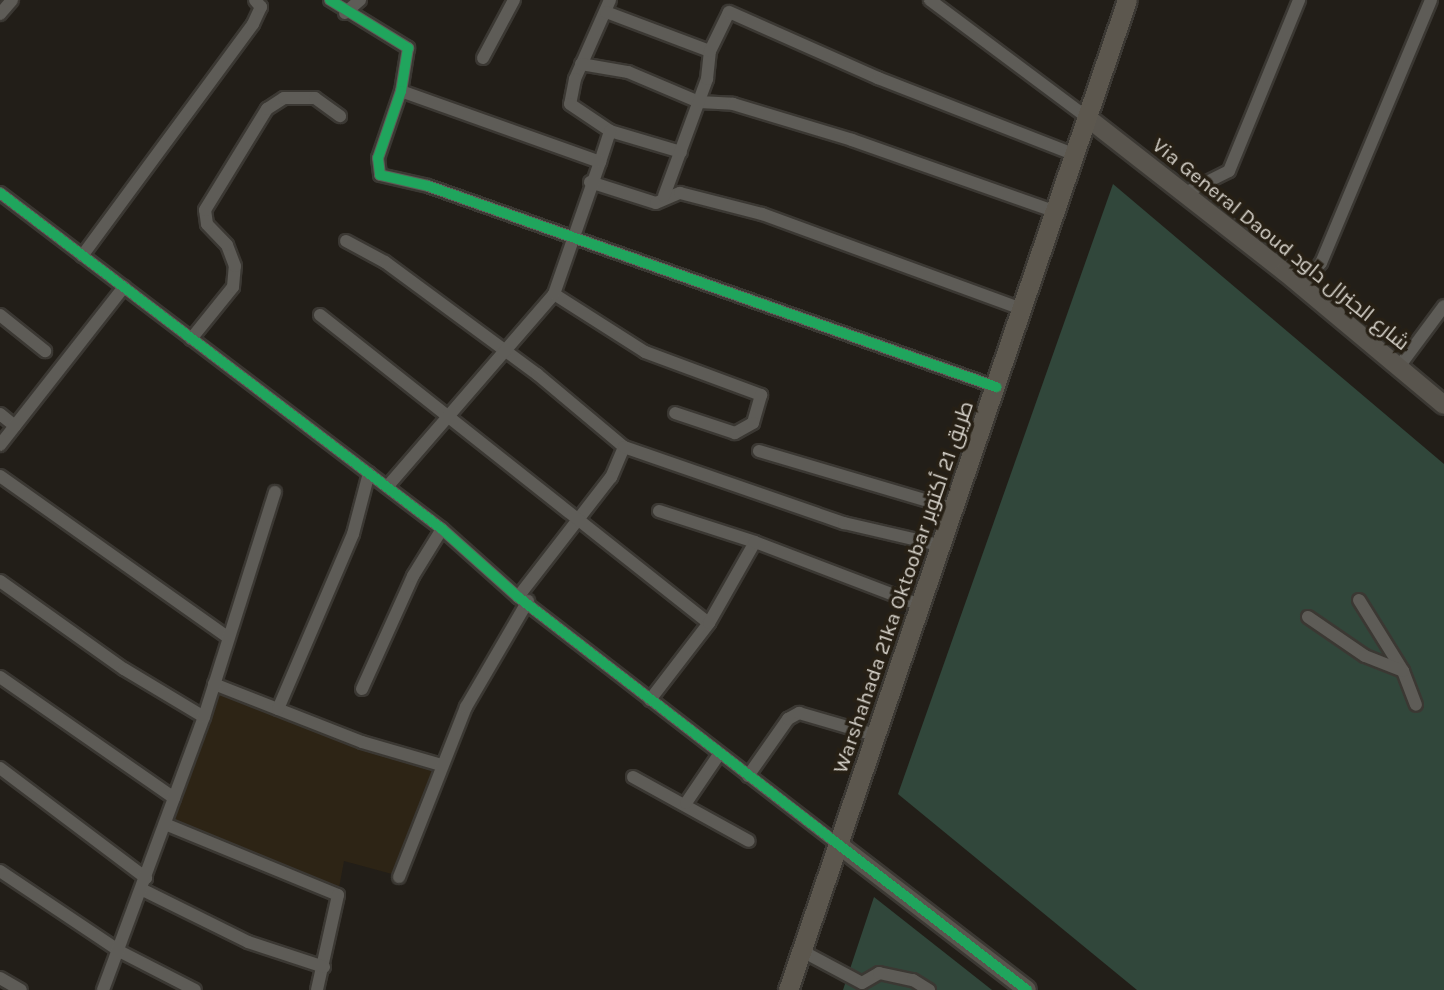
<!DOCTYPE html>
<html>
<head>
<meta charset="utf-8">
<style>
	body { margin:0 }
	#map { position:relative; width:1444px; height:990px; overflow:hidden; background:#221e18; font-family:Karla,Cairo,sans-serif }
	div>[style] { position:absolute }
	.built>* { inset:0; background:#2d2415 }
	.green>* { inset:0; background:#31473b }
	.roads { filter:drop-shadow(2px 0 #3b3833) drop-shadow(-2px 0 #3b3833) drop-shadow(0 2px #3b3833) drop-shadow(0 -2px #3b3833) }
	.street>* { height:12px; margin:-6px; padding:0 6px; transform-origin:6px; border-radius:6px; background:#5e5c57 }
	.secondary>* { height:18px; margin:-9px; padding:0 9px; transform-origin:9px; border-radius:9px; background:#59554e }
	.primary>* { height:19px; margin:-9.5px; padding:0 9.5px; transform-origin:9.5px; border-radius:9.5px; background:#5c574e }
	.cycleway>* { height:10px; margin:-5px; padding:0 5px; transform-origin:5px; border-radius:5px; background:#20a55d }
	span { translate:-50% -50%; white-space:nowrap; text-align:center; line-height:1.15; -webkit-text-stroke:7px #261f14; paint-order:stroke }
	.street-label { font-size:21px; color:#d5d1c9 }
</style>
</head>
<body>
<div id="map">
	<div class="built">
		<i style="clip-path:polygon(217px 692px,437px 767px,392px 874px,344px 861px,339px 888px,170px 823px)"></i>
	</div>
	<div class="green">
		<i style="clip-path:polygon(1113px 184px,1444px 464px,1444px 990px,1137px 990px,898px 794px)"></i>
		<i style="clip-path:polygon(874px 897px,992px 990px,843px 990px)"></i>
	</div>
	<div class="roads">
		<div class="street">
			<i style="left:330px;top:0;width:92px;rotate:31.6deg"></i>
			<i style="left:408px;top:48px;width:44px;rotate:99.2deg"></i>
			<i style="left:401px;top:91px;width:71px;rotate:108.9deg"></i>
			<i style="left:378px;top:158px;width:17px;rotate:83deg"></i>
			<i style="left:380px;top:175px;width:49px;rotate:12.9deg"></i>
			<i style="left:428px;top:186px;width:603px;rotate:19.49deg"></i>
			<i style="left:610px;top:0;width:86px;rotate:113.9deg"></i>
			<i style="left:575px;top:79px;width:25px;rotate:101deg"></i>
			<i style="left:570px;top:104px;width:48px;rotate:34deg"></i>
			<i style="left:610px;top:131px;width:74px;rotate:16.5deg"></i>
			<i style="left:930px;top:0;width:199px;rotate:36.8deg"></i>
			<i style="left:606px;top:12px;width:111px;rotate:20.6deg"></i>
			<i style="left:345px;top:13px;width:20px;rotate:-41deg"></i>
			<i style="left:0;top:14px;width:18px;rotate:-49deg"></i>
			<i style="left:483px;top:58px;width:66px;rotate:-61.9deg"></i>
			<i style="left:581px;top:64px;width:48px;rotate:9.7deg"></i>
			<i style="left:628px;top:72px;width:77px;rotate:22.9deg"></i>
			<i style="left:699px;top:102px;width:34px;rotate:3deg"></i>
			<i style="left:733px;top:104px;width:124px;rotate:16.8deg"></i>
			<i style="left:852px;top:140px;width:214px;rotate:19.4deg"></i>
			<i style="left:600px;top:162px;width:33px;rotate:-72deg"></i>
			<i style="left:590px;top:182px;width:69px;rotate:17.7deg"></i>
			<i style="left:656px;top:203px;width:26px;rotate:-23deg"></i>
			<i style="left:680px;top:193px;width:85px;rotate:14.4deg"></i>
			<i style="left:762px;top:214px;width:276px;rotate:20.1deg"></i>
			<i style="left:0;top:193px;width:555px;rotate:37.24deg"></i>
			<i style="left:442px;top:529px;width:102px;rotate:41.8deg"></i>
			<i style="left:518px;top:597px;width:406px;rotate:37.7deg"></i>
			<i style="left:1185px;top:193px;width:49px;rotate:-26.6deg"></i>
			<i style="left:1229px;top:171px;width:185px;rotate:-67.7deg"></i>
			<i style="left:664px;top:196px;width:125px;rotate:-69.8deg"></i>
			<i style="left:707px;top:79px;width:28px;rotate:-84deg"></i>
			<i style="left:710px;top:51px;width:43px;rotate:-64deg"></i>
			<i style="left:729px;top:12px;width:163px;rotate:23.9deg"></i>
			<i style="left:878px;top:78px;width:212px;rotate:21.3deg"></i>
			<i style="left:346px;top:241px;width:44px;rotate:28.3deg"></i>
			<i style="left:385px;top:262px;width:189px;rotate:36.4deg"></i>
			<i style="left:537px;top:374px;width:114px;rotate:40deg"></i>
			<i style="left:624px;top:447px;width:33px;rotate:113deg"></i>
			<i style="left:611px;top:477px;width:152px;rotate:127.8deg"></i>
			<i style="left:82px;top:256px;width:288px;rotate:-53.6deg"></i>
			<i style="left:253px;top:24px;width:19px;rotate:-65deg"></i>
			<i style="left:261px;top:7px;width:9px;rotate:-131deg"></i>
			<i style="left:1302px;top:287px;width:31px;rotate:-52deg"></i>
			<i style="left:1321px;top:263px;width:285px;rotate:-67.3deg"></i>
			<i style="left:554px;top:294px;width:108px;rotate:32.5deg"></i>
			<i style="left:645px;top:352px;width:124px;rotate:20.3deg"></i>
			<i style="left:761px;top:395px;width:29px;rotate:106deg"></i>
			<i style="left:753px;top:423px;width:21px;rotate:151deg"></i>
			<i style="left:735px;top:433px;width:63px;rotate:-161.6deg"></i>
			<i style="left:0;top:315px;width:58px;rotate:38.7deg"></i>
			<i style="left:320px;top:315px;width:496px;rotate:38.4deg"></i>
			<i style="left:709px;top:623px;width:97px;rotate:127.5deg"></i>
			<i style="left:191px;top:339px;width:67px;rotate:-51.1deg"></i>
			<i style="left:233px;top:287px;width:21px;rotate:-85deg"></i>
			<i style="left:235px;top:266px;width:22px;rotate:-111deg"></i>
			<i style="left:227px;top:245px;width:29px;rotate:-134deg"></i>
			<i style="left:207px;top:224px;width:14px;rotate:-98deg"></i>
			<i style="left:205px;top:210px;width:119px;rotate:-58.5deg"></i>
			<i style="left:267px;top:109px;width:20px;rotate:-33deg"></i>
			<i style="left:284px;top:98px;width:31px"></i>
			<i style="left:315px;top:98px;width:31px;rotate:36deg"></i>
			<i style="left:1398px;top:368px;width:77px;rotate:-53.4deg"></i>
			<i style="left:0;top:414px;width:19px;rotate:39deg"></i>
			<i style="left:0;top:445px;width:201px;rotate:-51.9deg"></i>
			<i style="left:624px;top:447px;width:233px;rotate:19.1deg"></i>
			<i style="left:844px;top:523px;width:98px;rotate:13deg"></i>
			<i style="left:759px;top:451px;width:200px;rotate:16.5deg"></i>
			<i style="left:0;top:476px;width:278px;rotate:35.3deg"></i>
			<i style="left:387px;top:487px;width:255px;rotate:-49.1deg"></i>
			<i style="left:554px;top:294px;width:140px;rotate:-70.8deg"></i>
			<i style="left:600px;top:162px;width:211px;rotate:-160.4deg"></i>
			<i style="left:659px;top:511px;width:101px;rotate:17.9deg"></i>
			<i style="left:0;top:581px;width:152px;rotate:35.4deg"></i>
			<i style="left:124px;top:669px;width:93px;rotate:31deg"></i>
			<i style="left:1359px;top:600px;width:84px;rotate:58.2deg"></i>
			<i style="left:1403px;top:671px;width:36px;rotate:69deg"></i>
			<i style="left:1308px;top:617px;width:69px;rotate:34.4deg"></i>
			<i style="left:1365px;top:656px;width:41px;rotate:21.5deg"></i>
			<i style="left:709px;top:623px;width:93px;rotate:-60.4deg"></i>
			<i style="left:755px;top:542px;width:177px;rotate:20.9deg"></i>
			<i style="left:0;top:677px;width:212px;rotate:34.8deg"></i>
			<i style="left:214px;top:684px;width:159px;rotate:21.4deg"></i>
			<i style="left:362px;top:742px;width:82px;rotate:16.2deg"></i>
			<i style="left:362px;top:689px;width:124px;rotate:-65.7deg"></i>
			<i style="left:413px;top:576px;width:55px;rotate:-58.3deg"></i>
			<i style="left:278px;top:709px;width:190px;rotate:-66.8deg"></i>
			<i style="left:353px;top:534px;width:63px;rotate:-75.3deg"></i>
			<i style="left:0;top:768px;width:183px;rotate:37deg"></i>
			<i style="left:748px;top:776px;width:70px;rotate:-54.9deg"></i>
			<i style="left:788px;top:719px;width:13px;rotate:-29deg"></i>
			<i style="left:799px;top:713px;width:82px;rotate:16.2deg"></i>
			<i style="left:633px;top:777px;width:132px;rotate:28.9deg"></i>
			<i style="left:686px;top:803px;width:60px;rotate:-55.8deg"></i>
			<i style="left:165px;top:824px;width:187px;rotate:22.3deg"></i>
			<i style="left:338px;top:895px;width:97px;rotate:102.5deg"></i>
			<i style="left:0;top:871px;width:146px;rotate:33.8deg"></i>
			<i style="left:121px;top:952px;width:83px;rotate:27.2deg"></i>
			<i style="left:399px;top:877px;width:183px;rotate:-68.5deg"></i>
			<i style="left:466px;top:707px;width:123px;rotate:-59.7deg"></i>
			<i style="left:143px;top:890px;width:117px;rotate:26.3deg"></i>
			<i style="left:248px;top:942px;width:80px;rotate:18.2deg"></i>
			<i style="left:802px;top:951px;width:68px;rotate:28.1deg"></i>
			<i style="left:862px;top:983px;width:20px;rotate:-30deg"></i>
			<i style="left:879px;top:973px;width:35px;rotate:12deg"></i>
			<i style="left:913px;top:980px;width:19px;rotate:32deg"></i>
			<i style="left:0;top:978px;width:24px;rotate:30deg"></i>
			<i style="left:103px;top:990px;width:291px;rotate:-69.7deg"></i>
			<i style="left:204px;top:717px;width:236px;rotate:-72.5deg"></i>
		</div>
		<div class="secondary">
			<i style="left:1089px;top:119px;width:249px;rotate:38deg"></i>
			<i style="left:1285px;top:272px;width:207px;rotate:39.9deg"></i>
			<i style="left:839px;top:845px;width:237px;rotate:37.6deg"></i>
		</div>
		<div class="primary">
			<i style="left:788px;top:990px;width:1046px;rotate:-71.1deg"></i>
		</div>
	</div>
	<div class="cycleway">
		<i style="left:330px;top:0;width:92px;rotate:31.6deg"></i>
		<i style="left:408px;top:48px;width:44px;rotate:99.2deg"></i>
		<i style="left:401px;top:91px;width:71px;rotate:108.9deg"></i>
		<i style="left:378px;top:158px;width:17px;rotate:83deg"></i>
		<i style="left:380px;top:175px;width:49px;rotate:12.9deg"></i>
		<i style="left:428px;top:186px;width:603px;rotate:19.49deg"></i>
		<i style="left:0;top:193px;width:555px;rotate:37.24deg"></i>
		<i style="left:442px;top:529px;width:102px;rotate:41.8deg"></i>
		<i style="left:518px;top:597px;width:643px;rotate:37.67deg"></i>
	</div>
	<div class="street-label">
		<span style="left:1281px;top:244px;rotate:39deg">Via General Daoud شارع الجنرال داود</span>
		<span style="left:903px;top:587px;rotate:-71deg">Warshahada 21ka Oktoobar طريق 21 أكتوبر</span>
	</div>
</div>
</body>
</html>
